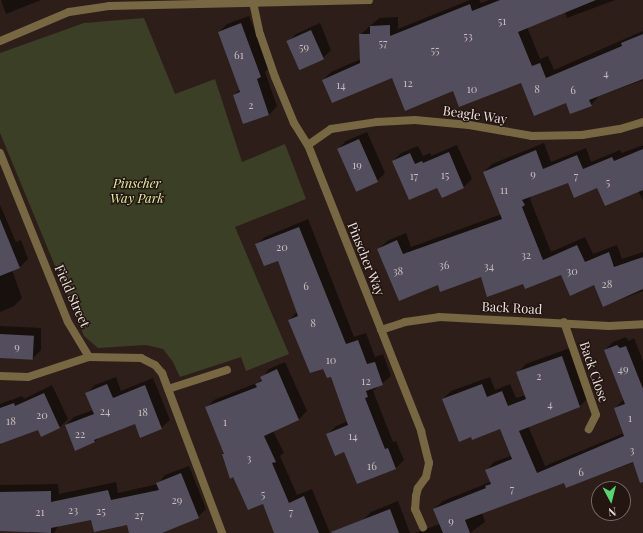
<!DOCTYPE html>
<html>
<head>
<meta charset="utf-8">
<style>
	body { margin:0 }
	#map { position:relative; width:643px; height:533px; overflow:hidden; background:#2d1e19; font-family:"Playfair Display",serif }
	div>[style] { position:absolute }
	.green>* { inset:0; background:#3b3f26 }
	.shadow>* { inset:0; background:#0007 }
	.building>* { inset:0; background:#524e5d; transform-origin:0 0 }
	.street>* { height:8px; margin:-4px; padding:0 4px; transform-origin:4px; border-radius:4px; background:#776743 }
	span { translate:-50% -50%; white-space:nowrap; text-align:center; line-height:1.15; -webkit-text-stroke:3px #231510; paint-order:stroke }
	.number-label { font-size:11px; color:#c6bcbd }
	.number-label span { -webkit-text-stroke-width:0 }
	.street-label { font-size:13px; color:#ece1dd }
	.park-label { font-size:13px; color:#e0eca5; font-style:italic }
	.north { position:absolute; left:591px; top:481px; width:40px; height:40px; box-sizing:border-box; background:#231510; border:1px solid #736762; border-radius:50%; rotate:173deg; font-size:11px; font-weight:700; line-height:16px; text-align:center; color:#ece1dd }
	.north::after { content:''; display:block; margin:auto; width:14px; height:18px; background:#58d570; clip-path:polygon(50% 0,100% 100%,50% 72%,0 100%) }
</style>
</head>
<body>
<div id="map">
	<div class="green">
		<i style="clip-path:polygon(144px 18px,175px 94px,215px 79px,242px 162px,285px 144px,306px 199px,235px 227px,289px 354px,246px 371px,241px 357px,180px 377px,173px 362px,163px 349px,146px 345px,98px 348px,84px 336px,0 133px,0 53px,84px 23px)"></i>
	</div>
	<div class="shadow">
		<i style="clip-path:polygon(1px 0,41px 0,6px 14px)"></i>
		<i style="clip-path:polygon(470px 0,479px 0,481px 3px,489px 0,615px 0,567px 18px,565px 12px,527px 27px,540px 59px,548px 56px,554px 70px,643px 31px,643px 80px,599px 96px,591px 105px,567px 102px,521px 81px,453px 90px,392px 77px,323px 80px,331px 72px,361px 59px,360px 35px,379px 18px,398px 17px,398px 29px)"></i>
		<i style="clip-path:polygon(249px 16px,269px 68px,265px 72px,277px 106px,269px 115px,234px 95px,240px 89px,219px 32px,227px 24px)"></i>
		<i style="clip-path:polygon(320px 23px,331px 50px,323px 58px,288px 42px,296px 34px)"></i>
		<i style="clip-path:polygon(367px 132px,385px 173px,377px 181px,338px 149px,346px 141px)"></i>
		<i style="clip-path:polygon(544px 143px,551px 162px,586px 148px,591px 162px,620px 150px,622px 153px,643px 145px,643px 200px,638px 191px,569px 182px,532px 195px,530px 199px,551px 252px,585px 237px,593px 254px,617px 245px,622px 259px,643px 252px,643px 291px,603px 306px,595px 284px,562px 273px,481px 276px,439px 284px,379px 249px,387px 241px,406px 233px,411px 247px,502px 214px,484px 172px,492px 164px)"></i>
		<i style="clip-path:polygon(457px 145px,472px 179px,464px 187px,442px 196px,438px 186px,393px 161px,401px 153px,418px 146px,423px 156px,430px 153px,431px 156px)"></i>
		<i style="clip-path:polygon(0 205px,16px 242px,21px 240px,28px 259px,20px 267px,12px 270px,22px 298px,14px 306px,0 312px)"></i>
		<i style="clip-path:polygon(308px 219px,354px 337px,366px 333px,375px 357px,383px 354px,391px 376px,373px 391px,393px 442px,396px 441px,404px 460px,396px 468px,345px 451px,328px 434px,336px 426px,348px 421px,331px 376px,289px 320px,297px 312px,278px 260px,256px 245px,265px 237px)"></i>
		<i style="clip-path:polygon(0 326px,41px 328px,41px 350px,32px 359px,0 357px)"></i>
		<i style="clip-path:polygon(626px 337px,629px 341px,634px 338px,643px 361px,643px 459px,567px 487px,565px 482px,482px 513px,485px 522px,470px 533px,415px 533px,440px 524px,434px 509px,443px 501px,490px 482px,486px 471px,494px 462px,511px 456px,500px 428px,443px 399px,451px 391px,490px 377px,495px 390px,510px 384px,516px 398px,526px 395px,518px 372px,526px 364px,570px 348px,588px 398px,580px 406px,528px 426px,545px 466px,624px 433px,615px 408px,624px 399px,605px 350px,613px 342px)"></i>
		<i style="clip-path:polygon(285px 362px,307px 411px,299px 419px,273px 431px,284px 453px,280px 456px,297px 495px,312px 489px,330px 533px,276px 533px,263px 503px,223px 454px,224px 453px,206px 408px,214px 400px,259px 382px,269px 369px)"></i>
		<i style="clip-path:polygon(116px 377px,121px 391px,153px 378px,170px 420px,161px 428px,136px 423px,99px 437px,95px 442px,66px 425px,74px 417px,93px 410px,87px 393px,95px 385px)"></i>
		<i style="clip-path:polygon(52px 385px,68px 419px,60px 427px,42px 436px,38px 429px,1px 443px,0 446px,0 404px,22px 396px,24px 399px)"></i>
		<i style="clip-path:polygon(189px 466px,206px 509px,198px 517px,156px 533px,130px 533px,128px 524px,92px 518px,59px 525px,54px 533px,29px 533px,29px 530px,0 531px,0 485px,58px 484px,59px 494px,116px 482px,118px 493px,158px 484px,165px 475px)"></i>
		<i style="clip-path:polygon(398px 501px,410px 533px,368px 533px,363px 520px,371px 512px)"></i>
	</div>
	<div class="building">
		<i style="clip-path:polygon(500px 0,596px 0,518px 32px,532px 66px,540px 63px,546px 78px,622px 46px,621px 43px,643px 34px,643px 79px,589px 100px,592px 106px,570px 114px,566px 103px,534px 116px,521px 83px,459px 107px,453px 91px,405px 111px,392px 78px,332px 103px,322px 80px,360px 63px,359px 34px,370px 34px,370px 26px,390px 25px,390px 36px,470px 4px,472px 11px)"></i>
		<i style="clip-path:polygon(241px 23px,261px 77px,257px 79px,269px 115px,243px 124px,233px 95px,240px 92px,218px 32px)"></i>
		<i style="left:311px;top:30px;width:32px;height:27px;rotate:66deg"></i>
		<i style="left:359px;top:139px;width:47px;height:24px;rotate:66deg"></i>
		<i style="clip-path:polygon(643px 149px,643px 190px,605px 206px,597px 188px,574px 198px,568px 183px,522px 200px,525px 205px,522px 207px,543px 260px,577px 245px,585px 262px,609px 252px,614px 267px,643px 257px,643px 289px,603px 307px,594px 285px,570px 296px,561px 275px,525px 289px,523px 284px,487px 297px,481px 277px,440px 292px,438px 285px,399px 301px,377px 249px,397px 240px,403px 254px,502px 219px,483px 172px,536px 150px,543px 169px,577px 155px,583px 169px,612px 157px,614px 161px)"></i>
		<i style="clip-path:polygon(449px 152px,464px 188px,442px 198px,437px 188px,409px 200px,392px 161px,410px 153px,415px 164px,422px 161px,423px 163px)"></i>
		<i style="clip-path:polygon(0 219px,20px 268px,0 276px)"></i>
		<i style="clip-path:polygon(299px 227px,346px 344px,358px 340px,367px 364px,375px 362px,383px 385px,366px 391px,368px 397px,365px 398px,385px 449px,388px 448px,396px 469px,357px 484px,344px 452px,335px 456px,326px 434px,348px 425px,331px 377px,327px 378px,323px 369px,310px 373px,288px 320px,298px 316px,278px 261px,264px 266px,255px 244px)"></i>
		<i style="left:0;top:334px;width:34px;height:24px;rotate:3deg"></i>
		<i style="clip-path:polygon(617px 345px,620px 348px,626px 346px,643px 389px,643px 482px,640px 483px,633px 462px,566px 488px,564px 483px,465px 520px,470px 533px,443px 533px,433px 509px,486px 488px,485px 486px,491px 484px,485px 470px,512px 459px,500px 429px,472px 440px,471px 437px,459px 442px,442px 399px,482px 384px,487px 397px,502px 391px,508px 406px,526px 399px,516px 372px,562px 356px,580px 407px,519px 431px,537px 473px,624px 436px,614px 408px,625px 404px,604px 350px)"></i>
		<i style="clip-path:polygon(277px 369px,299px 420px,264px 436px,276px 462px,272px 463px,289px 503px,304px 496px,319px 533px,274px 533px,263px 504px,248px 510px,233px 477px,230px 479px,222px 454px,224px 454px,205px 407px,257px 387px,255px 384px,262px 381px,260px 377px)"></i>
		<i style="clip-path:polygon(107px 384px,113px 398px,145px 385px,162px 429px,140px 438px,135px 424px,94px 440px,95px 442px,75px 451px,65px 425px,94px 414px,85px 393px)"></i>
		<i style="clip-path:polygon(44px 393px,60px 428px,41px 437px,38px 430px,0 444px,0 408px,14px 403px,15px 406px)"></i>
		<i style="clip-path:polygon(181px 473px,199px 518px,162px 533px,129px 533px,127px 525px,94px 532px,91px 520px,51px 528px,51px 533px,0 531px,0 492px,51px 491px,51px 502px,108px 490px,111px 500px,159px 490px,156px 483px)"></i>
		<i style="clip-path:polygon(390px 509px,399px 533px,332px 533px,331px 532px)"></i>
	</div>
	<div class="street">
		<i style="left:253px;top:2px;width:33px;rotate:78deg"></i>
		<i style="left:260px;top:34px;width:46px;rotate:70.8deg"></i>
		<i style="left:275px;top:77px;width:50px;rotate:67.6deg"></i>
		<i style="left:294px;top:123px;width:26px;rotate:58deg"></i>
		<i style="left:308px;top:145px;width:308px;rotate:68.4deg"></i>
		<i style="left:421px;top:431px;width:33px;rotate:76deg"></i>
		<i style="left:429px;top:463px;width:14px;rotate:102deg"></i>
		<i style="left:426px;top:477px;width:14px;rotate:126deg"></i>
		<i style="left:418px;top:488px;width:8px;rotate:104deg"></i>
		<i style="left:416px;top:496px;width:13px;rotate:94deg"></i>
		<i style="left:415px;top:509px;width:20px;rotate:66deg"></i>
		<i style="left:0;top:41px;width:75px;rotate:-22.8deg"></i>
		<i style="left:69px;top:12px;width:40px;rotate:-8.5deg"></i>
		<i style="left:109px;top:6px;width:260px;rotate:-1.3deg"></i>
		<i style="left:308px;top:145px;width:28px;rotate:-35deg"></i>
		<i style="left:331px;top:129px;width:47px;rotate:-8.7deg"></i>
		<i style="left:377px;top:122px;width:38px;rotate:-3deg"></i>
		<i style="left:415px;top:120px;width:54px;rotate:5.3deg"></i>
		<i style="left:469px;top:125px;width:64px;rotate:9.9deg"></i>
		<i style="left:532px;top:136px;width:50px;rotate:-1.1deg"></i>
		<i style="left:582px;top:135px;width:38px;rotate:-9deg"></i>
		<i style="left:620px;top:129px;width:24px;rotate:-17deg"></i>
		<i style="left:0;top:153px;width:182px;rotate:68.1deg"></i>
		<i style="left:68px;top:322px;width:41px;rotate:59deg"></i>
		<i style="left:89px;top:357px;width:52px;rotate:1.1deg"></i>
		<i style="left:141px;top:358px;width:16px;rotate:27deg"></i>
		<i style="left:155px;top:365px;width:11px;rotate:49deg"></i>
		<i style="left:162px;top:373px;width:171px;rotate:69.4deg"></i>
		<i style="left:564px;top:322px;width:98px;rotate:71deg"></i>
		<i style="left:596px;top:415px;width:16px;rotate:117deg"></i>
		<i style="left:381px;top:330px;width:25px;rotate:-18deg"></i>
		<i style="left:405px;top:322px;width:34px;rotate:-8deg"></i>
		<i style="left:439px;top:317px;width:170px;rotate:3deg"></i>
		<i style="left:609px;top:326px;width:34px;rotate:-3deg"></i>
		<i style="left:0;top:376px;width:28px;rotate:2deg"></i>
		<i style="left:28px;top:377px;width:64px;rotate:-18.2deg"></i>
		<i style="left:168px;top:389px;width:62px;rotate:-17.9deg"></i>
	</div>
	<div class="number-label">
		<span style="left:502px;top:21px">51</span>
		<span style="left:468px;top:36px">53</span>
		<span style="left:383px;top:43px">57</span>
		<span style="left:304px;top:47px">59</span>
		<span style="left:435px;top:50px">55</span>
		<span style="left:239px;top:55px">61</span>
		<span style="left:606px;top:73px">4</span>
		<span style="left:408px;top:83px">12</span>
		<span style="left:341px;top:85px">14</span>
		<span style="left:472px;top:89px">10</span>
		<span style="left:537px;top:89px">8</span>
		<span style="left:573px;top:90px">6</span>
		<span style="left:251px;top:105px">2</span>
		<span style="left:357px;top:165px">19</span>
		<span style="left:533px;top:174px">9</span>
		<span style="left:445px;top:175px">15</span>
		<span style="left:414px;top:176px">17</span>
		<span style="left:576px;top:176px">7</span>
		<span style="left:608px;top:182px">5</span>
		<span style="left:504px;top:190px">11</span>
		<span style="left:282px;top:247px">20</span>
		<span style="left:526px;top:255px">32</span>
		<span style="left:444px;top:265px">36</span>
		<span style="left:489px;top:266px">34</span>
		<span style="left:398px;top:271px">38</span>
		<span style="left:572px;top:271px">30</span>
		<span style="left:607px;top:284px">28</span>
		<span style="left:306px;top:286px">6</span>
		<span style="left:313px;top:323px">8</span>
		<span style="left:17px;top:347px">9</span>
		<span style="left:331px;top:360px">10</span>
		<span style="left:623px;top:369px">49</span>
		<span style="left:539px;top:376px">2</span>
		<span style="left:366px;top:381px">12</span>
		<span style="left:550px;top:404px">4</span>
		<span style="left:105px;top:411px">24</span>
		<span style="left:143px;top:412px">18</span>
		<span style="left:42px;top:415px">20</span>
		<span style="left:630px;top:418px">1</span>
		<span style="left:11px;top:421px">18</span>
		<span style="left:225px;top:422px">1</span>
		<span style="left:80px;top:434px">22</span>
		<span style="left:353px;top:436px">14</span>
		<span style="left:632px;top:450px">3</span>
		<span style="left:249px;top:458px">3</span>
		<span style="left:372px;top:466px">16</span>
		<span style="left:581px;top:472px">6</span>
		<span style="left:512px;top:489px">7</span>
		<span style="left:263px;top:494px">5</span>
		<span style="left:177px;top:500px">29</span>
		<span style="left:73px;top:510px">23</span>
		<span style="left:101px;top:511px">25</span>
		<span style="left:40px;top:512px">21</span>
		<span style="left:291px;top:512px">7</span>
		<span style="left:139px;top:515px">27</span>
		<span style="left:451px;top:521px">9</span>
	</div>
	<div class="street-label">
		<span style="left:475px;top:115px;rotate:8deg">Beagle Way</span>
		<span style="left:366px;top:259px;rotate:68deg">Pinscher Way</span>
		<span style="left:72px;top:296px;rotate:66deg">Field Street</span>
		<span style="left:512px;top:308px;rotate:3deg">Back Road</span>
		<span style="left:594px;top:372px;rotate:71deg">Back Close</span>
	</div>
	<div class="park-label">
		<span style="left:137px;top:191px">Pinscher<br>Way Park</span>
	</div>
	<div class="north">N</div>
</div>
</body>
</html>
